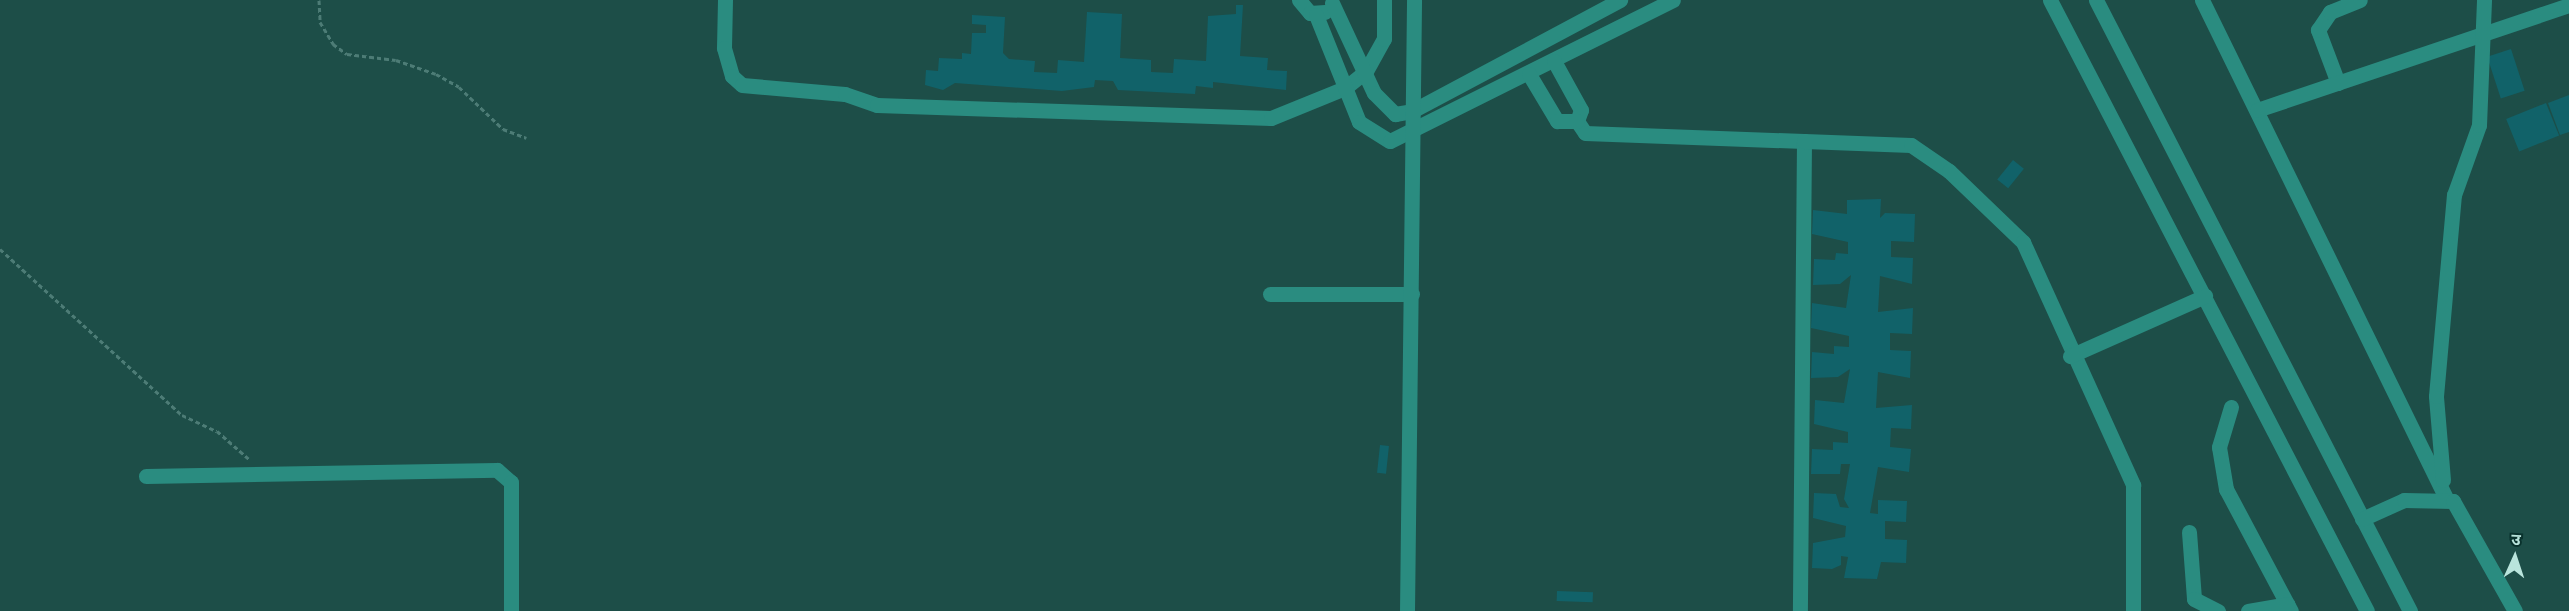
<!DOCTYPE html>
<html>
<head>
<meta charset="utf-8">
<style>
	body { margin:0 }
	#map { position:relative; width:2569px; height:611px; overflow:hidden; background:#1d4e48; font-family:"Noto Sans","Noto Sans Devanagari",sans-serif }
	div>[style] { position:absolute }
	.building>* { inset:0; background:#116269; transform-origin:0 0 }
	.path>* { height:3px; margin-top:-1.5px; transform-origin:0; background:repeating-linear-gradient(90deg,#4d7c76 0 4.5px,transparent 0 7.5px) }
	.minor>* { height:15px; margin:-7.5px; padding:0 7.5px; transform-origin:7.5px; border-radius:7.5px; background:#2a8c80 }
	span { translate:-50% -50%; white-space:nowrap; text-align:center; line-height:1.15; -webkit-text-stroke:4.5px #09322d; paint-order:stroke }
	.north { position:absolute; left:2485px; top:527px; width:60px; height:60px; -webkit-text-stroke:4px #09322d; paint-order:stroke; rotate:3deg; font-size:16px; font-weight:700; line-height:24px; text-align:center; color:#b9e4dc }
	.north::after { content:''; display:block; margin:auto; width:21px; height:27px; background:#b9e4dc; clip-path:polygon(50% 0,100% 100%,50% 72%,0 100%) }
</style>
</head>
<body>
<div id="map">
	<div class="building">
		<i style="clip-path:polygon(1236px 5px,1243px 5px,1240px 56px,1268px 58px,1267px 70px,1287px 71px,1286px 90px,1213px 82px,1213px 88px,1196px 86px,1195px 94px,1118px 90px,1113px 81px,1095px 80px,1094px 87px,1062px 91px,955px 83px,943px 90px,925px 85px,926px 70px,938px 71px,939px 58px,962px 59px,962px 53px,971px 54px,972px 33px,986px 33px,986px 25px,972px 24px,972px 15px,1005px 17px,1003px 53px,1009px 59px,1035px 61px,1034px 72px,1057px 73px,1058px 60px,1084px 62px,1087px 12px,1122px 14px,1120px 58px,1151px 60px,1151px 72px,1173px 73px,1174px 59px,1206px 61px,1208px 16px,1236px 14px)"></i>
		<i style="left:2511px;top:49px;width:44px;height:25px;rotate:72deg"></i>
		<i style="clip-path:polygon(2569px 95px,2569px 132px,2560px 135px,2548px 103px)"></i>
		<i style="left:2546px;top:103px;width:35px;height:43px;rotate:68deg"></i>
		<i style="left:2013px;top:160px;width:14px;height:25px;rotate:39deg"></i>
		<i style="clip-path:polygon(1881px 199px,1880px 218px,1885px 213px,1915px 214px,1914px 242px,1891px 241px,1891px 257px,1913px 258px,1912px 284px,1880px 276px,1878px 312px,1913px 308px,1912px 334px,1890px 333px,1890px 350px,1911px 351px,1910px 378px,1878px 372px,1876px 408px,1912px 405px,1911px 429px,1891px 428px,1890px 447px,1911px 449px,1909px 472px,1878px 467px,1870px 513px,1878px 514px,1878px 500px,1907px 501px,1906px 522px,1885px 521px,1885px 539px,1907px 540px,1906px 563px,1881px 562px,1877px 579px,1844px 578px,1848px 557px,1841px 556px,1841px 565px,1832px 569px,1812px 568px,1813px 543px,1845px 537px,1846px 526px,1813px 518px,1814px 493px,1836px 494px,1840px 507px,1849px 508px,1844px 499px,1850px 464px,1841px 464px,1840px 474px,1811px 474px,1812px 449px,1833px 450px,1833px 442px,1848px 443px,1848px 432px,1814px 424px,1815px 400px,1844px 403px,1850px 369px,1838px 377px,1811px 378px,1812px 352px,1834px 354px,1834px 346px,1849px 347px,1849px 336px,1811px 328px,1812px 303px,1846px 308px,1851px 275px,1840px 284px,1813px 285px,1814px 259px,1835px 260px,1836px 253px,1848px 254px,1848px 242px,1812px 234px,1813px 210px,1847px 214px,1847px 200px)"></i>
		<i style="left:1380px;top:445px;width:9px;height:28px;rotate:6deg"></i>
		<i style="left:1557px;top:591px;width:36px;height:10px;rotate:2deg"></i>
	</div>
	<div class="path">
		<i style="left:319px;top:0;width:22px;rotate:87deg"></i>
		<i style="left:320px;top:22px;width:26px;rotate:59deg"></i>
		<i style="left:333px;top:44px;width:17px;rotate:36deg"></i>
		<i style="left:347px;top:54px;width:49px;rotate:7deg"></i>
		<i style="left:396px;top:60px;width:42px;rotate:19.3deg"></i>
		<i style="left:436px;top:74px;width:26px;rotate:29deg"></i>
		<i style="left:459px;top:87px;width:61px;rotate:43.7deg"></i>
		<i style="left:503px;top:129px;width:25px;rotate:21deg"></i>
		<i style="left:0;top:249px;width:246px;rotate:42.4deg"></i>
		<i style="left:182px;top:415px;width:38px;rotate:25deg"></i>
		<i style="left:217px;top:431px;width:43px;rotate:41.2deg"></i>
	</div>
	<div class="minor">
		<i style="left:725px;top:0;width:48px;rotate:91.2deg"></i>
		<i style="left:724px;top:48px;width:29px;rotate:74deg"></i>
		<i style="left:732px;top:76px;width:13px;rotate:42deg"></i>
		<i style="left:742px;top:85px;width:103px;rotate:5deg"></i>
		<i style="left:845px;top:94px;width:34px;rotate:19deg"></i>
		<i style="left:877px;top:105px;width:394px;rotate:1.9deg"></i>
		<i style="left:1271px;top:118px;width:80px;rotate:-22.1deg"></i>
		<i style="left:1345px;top:88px;width:27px;rotate:-39deg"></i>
		<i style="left:1366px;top:71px;width:37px;rotate:-61deg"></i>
		<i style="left:1384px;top:39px;width:39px;rotate:-90deg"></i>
		<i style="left:1299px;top:0;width:17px;rotate:50deg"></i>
		<i style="left:1310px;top:13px;width:15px;rotate:-4deg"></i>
		<i style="left:2050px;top:0;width:688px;rotate:62.58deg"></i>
		<i style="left:2096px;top:0;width:687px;rotate:62.8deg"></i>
		<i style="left:2202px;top:0;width:555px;rotate:63.9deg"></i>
		<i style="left:1332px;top:3px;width:99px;rotate:65deg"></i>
		<i style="left:1374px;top:93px;width:30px;rotate:45deg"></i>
		<i style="left:1395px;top:114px;width:17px;rotate:-10deg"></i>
		<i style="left:1412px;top:111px;width:236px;rotate:-28.1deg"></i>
		<i style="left:1316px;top:15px;width:115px;rotate:68.1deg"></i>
		<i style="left:1359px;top:122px;width:36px;rotate:32deg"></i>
		<i style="left:1390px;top:141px;width:316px;rotate:-26.5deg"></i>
		<i style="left:1554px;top:61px;width:56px;rotate:61.1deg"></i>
		<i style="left:1581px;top:110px;width:12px;rotate:110deg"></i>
		<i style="left:1577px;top:121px;width:14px;rotate:56deg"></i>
		<i style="left:1585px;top:133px;width:219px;rotate:2.1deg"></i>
		<i style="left:1804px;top:141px;width:470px;rotate:90.5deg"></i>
		<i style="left:1529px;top:74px;width:55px;rotate:59.2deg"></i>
		<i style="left:1557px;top:121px;width:20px"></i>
		<i style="left:2338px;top:83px;width:57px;rotate:-110.7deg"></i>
		<i style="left:2318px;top:30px;width:22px;rotate:-56deg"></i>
		<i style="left:2330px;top:12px;width:32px;rotate:-22deg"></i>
		<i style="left:2257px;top:110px;width:329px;rotate:-18.6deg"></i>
		<i style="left:1804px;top:141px;width:107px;rotate:2.1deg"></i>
		<i style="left:1911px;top:145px;width:46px;rotate:34.4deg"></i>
		<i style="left:1949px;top:171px;width:103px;rotate:43.8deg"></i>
		<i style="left:2023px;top:242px;width:267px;rotate:65.6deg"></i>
		<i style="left:2133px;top:485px;width:126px;rotate:90deg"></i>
		<i style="left:1270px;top:294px;width:142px"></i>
		<i style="left:2070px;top:356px;width:148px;rotate:-24deg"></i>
		<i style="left:2231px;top:407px;width:42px;rotate:106.7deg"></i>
		<i style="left:2219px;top:447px;width:43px;rotate:80.5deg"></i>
		<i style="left:2226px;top:489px;width:138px;rotate:62deg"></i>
		<i style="left:146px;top:476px;width:351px;rotate:-1deg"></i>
		<i style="left:497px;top:470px;width:18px;rotate:41deg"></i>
		<i style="left:511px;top:482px;width:129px;rotate:90deg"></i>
		<i style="left:2443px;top:480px;width:84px;rotate:-94.8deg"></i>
		<i style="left:2436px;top:396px;width:202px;rotate:-84.9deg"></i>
		<i style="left:2454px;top:195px;width:74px;rotate:-70.3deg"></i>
		<i style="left:2479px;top:125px;width:125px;rotate:-87.7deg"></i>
		<i style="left:2362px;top:519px;width:46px;rotate:-24.3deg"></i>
		<i style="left:2404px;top:500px;width:49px;rotate:1.2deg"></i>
		<i style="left:2453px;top:501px;width:126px;rotate:60.6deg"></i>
		<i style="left:2189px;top:532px;width:67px;rotate:85.7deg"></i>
		<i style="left:2194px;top:599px;width:27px;rotate:27deg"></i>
		<i style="left:1407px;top:611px;width:611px;rotate:-89.34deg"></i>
		<i style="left:2248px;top:611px;width:40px;rotate:-10deg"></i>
	</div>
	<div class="north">उ</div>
</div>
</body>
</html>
